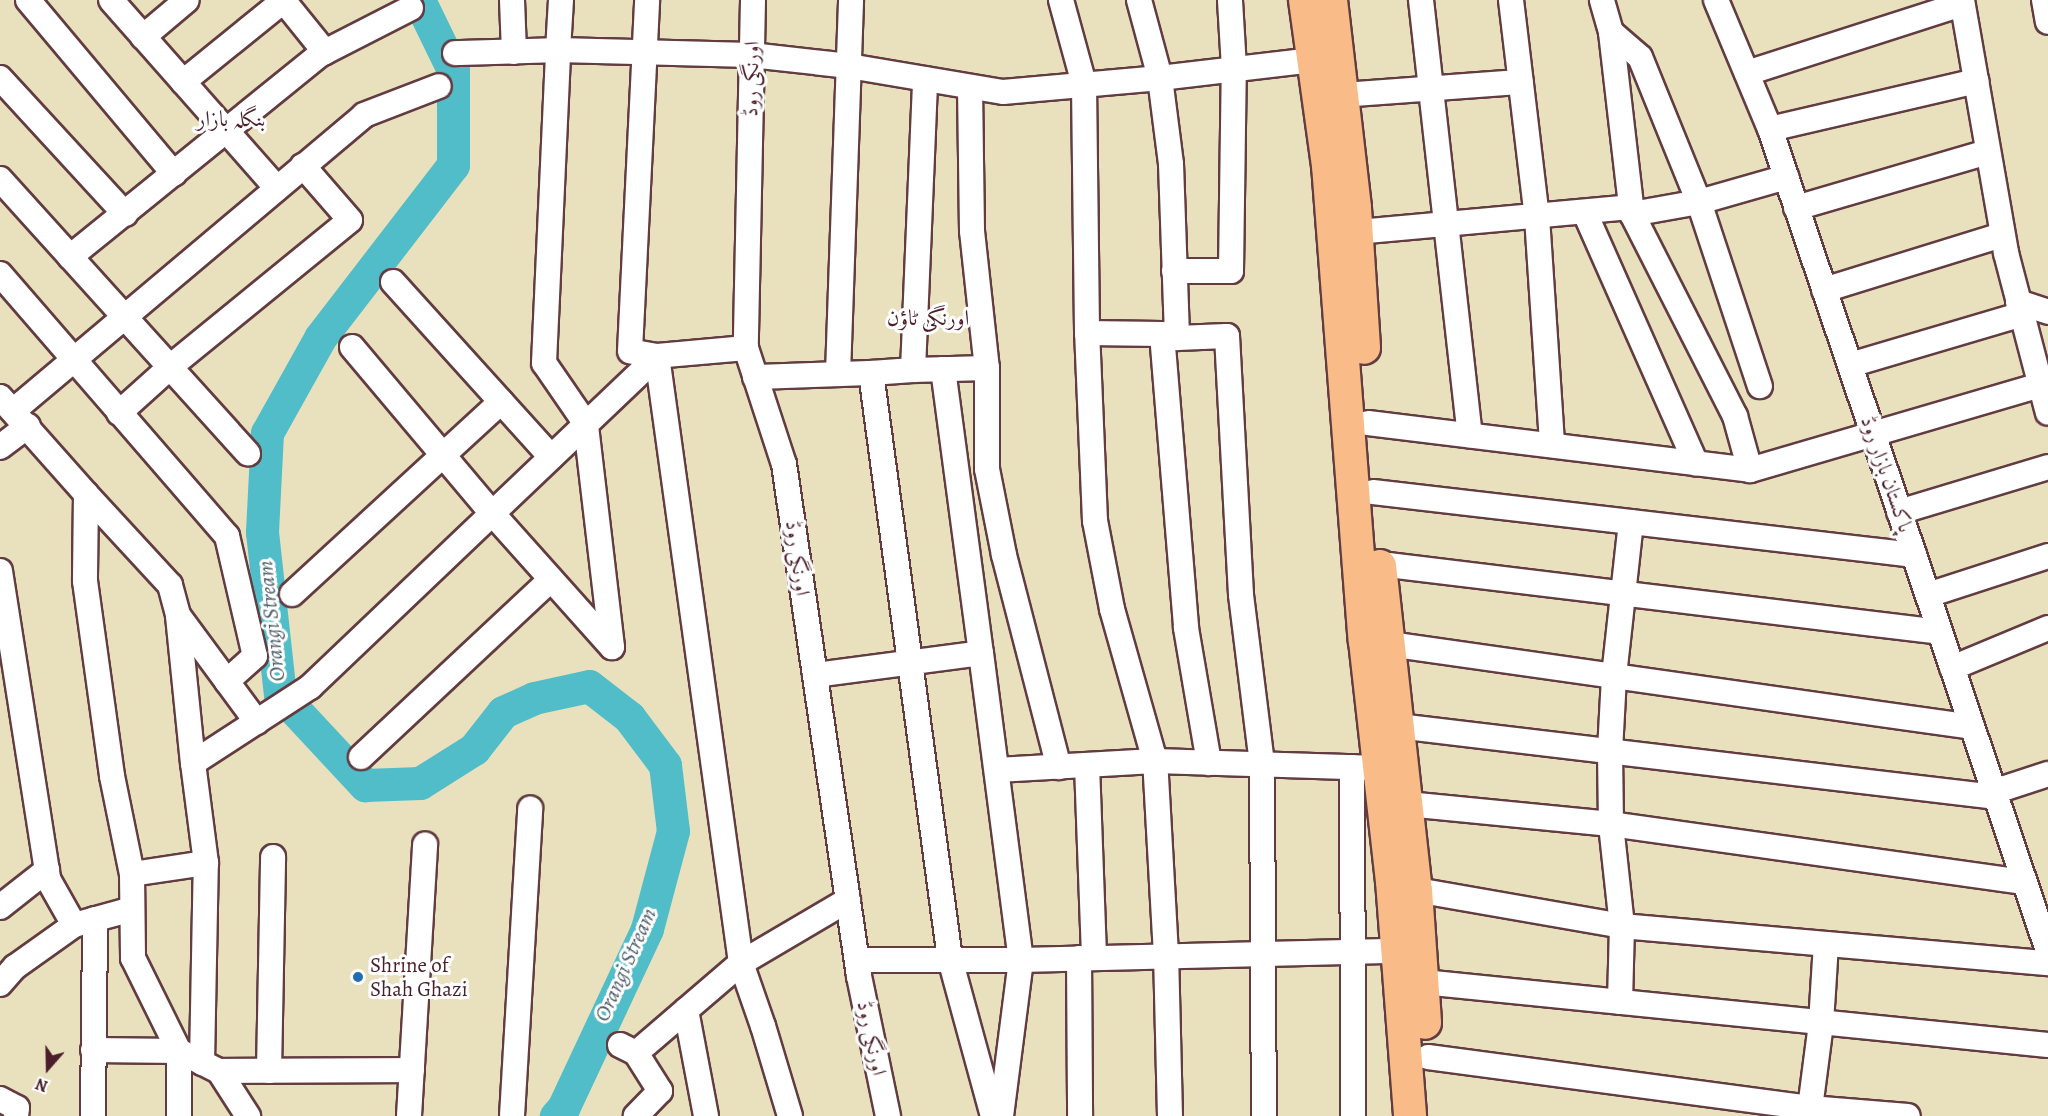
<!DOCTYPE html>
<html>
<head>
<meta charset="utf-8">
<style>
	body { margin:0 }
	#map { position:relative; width:2048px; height:1116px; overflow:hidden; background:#e9e1be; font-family:Alegreya,Amiri,serif }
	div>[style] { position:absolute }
	.river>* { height:33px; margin:-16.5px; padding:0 16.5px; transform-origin:16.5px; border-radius:16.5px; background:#50bdc8 }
	.roads { filter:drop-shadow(2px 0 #623c41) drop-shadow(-2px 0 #623c41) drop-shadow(0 2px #623c41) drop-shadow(0 -2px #623c41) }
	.minor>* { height:24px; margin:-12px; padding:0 12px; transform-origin:12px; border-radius:12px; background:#fff }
	.major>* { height:32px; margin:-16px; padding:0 16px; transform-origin:16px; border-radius:16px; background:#f9bc89 }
	.dots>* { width:16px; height:16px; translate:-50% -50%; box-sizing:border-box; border:3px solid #fff; border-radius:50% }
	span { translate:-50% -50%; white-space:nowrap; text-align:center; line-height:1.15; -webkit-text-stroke:6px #fff; paint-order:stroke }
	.street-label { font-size:21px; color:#4a1f2b }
	.poi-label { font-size:21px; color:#4a1f2b }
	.left { translate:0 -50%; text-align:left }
	.neighbourhood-label { font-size:22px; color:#4a1f2b }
	.water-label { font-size:22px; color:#4c5e6a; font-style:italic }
	.north { position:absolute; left:18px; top:1038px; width:60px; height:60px; -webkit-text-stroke:4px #fff; paint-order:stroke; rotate:200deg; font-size:16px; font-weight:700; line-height:24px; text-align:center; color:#4a1f2b }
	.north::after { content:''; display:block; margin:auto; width:21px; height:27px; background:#4a1f2b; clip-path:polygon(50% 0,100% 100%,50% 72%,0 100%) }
</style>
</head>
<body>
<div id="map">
	<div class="river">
		<i style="left:419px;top:0;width:78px;rotate:64.1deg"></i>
		<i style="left:453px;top:70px;width:95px;rotate:90deg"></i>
		<i style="left:453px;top:165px;width:218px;rotate:127.6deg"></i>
		<i style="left:320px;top:338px;width:109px;rotate:119.2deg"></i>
		<i style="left:267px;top:433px;width:99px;rotate:92.9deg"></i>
		<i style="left:262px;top:532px;width:163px;rotate:83.7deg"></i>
		<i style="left:280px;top:694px;width:125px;rotate:47deg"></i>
		<i style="left:365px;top:785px;width:55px;rotate:-2.1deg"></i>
		<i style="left:420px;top:783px;width:64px;rotate:-32.2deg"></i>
		<i style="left:474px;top:749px;width:47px;rotate:-51.9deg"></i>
		<i style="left:503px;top:712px;width:34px;rotate:-24deg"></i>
		<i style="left:534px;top:698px;width:56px;rotate:-12.3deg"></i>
		<i style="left:589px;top:686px;width:51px;rotate:37.8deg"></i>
		<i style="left:629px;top:717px;width:60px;rotate:53.1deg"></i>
		<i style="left:665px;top:765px;width:66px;rotate:83.1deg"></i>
		<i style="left:673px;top:831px;width:101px;rotate:104.9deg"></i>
		<i style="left:647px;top:929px;width:198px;rotate:115.1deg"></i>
		<i style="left:563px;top:1108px;width:11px;rotate:131deg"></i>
	</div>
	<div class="roads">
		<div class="minor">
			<i style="left:28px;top:0;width:227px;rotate:50deg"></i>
			<i style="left:111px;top:0;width:251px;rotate:48.6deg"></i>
			<i style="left:283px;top:0;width:67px;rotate:51.1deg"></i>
			<i style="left:512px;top:0;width:52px;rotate:87.8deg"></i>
			<i style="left:561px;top:0;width:50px;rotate:93.4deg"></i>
			<i style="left:558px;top:50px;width:193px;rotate:1.5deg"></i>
			<i style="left:751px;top:55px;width:99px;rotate:6.4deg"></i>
			<i style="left:849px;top:66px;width:156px;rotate:9.6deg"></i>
			<i style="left:1003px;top:92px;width:158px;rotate:-5.1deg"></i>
			<i style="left:1160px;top:78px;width:154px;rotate:-6.7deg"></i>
			<i style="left:753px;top:0;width:348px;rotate:91.2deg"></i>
			<i style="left:746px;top:348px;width:122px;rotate:71.9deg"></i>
			<i style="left:784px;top:464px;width:517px;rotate:81.67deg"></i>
			<i style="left:859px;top:976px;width:143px;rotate:78.3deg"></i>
			<i style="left:1061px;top:0;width:87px;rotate:74.7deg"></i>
			<i style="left:1084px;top:84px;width:249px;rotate:89.3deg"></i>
			<i style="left:1139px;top:0;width:81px;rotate:74.9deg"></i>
			<i style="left:1160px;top:78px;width:87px;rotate:82.7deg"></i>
			<i style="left:1171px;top:164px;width:174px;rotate:88deg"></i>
			<i style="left:1421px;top:0;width:438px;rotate:83.6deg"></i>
			<i style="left:1511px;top:0;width:219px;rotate:83.2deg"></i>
			<i style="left:1537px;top:217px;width:228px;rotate:86.2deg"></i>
			<i style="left:1716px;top:0;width:140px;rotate:67.3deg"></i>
			<i style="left:1770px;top:129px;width:868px;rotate:71.31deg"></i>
			<i style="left:1962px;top:0;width:257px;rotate:80.1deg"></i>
			<i style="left:2006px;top:253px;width:165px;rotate:75.3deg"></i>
			<i style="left:2044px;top:0;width:22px;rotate:80deg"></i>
			<i style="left:1611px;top:32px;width:38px;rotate:41deg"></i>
			<i style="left:1640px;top:57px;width:157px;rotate:67.9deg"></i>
			<i style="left:1699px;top:202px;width:194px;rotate:71.7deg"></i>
			<i style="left:143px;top:37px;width:57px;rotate:-40.1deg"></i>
			<i style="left:1747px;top:73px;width:226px;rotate:-17.8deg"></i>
			<i style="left:0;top:78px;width:185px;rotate:47.4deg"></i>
			<i style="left:183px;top:82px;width:129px;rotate:-39deg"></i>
			<i style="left:970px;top:87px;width:144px;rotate:89.2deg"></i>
			<i style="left:972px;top:231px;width:138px;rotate:83.8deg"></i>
			<i style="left:1342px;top:95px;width:179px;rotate:-4.2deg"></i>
			<i style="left:1770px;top:129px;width:212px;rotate:-13.1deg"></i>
			<i style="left:0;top:179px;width:370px;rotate:47.9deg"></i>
			<i style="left:1796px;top:208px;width:200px;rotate:-16.3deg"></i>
			<i style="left:1585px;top:213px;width:274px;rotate:66.1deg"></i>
			<i style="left:1632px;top:214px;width:68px;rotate:-10.2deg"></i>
			<i style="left:1699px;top:202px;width:91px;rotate:-16deg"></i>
			<i style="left:1357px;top:232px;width:276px;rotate:-5.2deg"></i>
			<i style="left:70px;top:257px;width:323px;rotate:-39deg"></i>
			<i style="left:321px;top:54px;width:101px;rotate:-27.1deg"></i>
			<i style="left:1174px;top:271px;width:57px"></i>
			<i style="left:1231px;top:271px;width:203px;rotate:-89.2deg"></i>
			<i style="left:1234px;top:68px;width:68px;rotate:-93.4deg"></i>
			<i style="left:0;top:274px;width:347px;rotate:49.1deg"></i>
			<i style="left:227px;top:536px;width:123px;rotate:76.9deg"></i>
			<i style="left:255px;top:656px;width:38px;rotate:138deg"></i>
			<i style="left:393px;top:282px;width:236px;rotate:47.9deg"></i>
			<i style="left:1824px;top:290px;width:186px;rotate:-17.2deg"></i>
			<i style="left:2018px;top:302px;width:32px;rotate:18deg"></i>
			<i style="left:1162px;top:334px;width:295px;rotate:85.3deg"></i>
			<i style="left:1186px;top:628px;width:137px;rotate:80.3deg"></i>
			<i style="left:352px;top:347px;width:217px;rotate:49.9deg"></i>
			<i style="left:492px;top:513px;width:180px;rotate:48.2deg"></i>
			<i style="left:612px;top:647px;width:225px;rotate:-96.7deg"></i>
			<i style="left:586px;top:424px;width:74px;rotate:-124.5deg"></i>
			<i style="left:544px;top:363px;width:313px;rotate:-87.4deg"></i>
			<i style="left:558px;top:50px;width:103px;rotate:178.3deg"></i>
			<i style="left:746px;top:348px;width:89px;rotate:174.9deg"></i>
			<i style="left:657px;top:356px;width:613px;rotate:82.12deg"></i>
			<i style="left:741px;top:963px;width:67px;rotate:70.8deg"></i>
			<i style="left:763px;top:1026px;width:94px;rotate:73.3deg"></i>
			<i style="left:1850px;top:365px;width:179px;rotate:-16.5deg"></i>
			<i style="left:943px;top:369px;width:287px;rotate:82.4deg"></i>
			<i style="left:913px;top:370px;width:74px;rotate:-1.5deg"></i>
			<i style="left:987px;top:368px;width:101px;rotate:90deg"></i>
			<i style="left:987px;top:469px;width:88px;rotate:78.8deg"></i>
			<i style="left:1004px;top:555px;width:219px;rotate:75.5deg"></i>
			<i style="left:871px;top:373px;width:42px;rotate:-4.1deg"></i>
			<i style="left:913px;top:370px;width:291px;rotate:-87.6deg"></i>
			<i style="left:838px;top:374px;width:374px;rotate:-88deg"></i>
			<i style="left:755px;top:377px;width:116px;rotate:-2deg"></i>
			<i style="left:871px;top:373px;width:591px;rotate:82.32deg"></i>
			<i style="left:950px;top:959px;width:163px;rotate:74.7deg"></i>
			<i style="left:0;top:397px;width:130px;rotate:48.4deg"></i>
			<i style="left:86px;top:494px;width:87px;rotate:90.7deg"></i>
			<i style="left:85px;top:581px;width:197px;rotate:82.1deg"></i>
			<i style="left:112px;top:776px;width:100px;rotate:78.5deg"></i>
			<i style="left:132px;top:874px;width:84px;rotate:89.3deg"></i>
			<i style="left:133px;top:958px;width:104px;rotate:63.7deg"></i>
			<i style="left:179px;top:1051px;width:65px;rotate:90deg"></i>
			<i style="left:13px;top:411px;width:459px;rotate:-40.1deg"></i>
			<i style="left:364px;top:115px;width:80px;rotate:-21.1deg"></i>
			<i style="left:119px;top:413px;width:69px;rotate:-42deg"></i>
			<i style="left:170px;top:367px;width:232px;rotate:-39.2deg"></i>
			<i style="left:350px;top:220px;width:72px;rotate:-131deg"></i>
			<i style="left:1368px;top:423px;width:385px;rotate:7deg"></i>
			<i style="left:1750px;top:470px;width:56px;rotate:-105.5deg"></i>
			<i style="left:1735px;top:416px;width:227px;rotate:-117deg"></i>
			<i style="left:1632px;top:214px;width:183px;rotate:-96.6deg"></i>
			<i style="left:1611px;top:32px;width:33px;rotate:-106deg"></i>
			<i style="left:0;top:447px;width:35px;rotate:-37deg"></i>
			<i style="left:1750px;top:470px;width:303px;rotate:-16.3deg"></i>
			<i style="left:1373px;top:492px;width:545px;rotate:6.64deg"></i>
			<i style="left:86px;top:494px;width:124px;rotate:47.3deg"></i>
			<i style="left:170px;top:585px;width:31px;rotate:75deg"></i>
			<i style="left:178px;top:615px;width:133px;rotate:53.6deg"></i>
			<i style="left:1899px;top:512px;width:156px;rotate:-16.8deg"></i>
			<i style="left:1380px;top:564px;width:564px;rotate:6.92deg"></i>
			<i style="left:0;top:571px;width:312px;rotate:81.1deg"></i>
			<i style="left:48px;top:879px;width:53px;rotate:60.5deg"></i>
			<i style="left:292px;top:594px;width:284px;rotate:-42.6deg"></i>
			<i style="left:1928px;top:595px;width:126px;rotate:-18deg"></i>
			<i style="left:178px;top:616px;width:148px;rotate:84.2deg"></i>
			<i style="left:1389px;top:644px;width:589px;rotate:8.1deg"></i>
			<i style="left:1952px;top:668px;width:104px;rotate:-22.6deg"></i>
			<i style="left:815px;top:675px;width:167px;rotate:-7.5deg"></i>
			<i style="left:981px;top:653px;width:310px;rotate:82.6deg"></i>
			<i style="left:1021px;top:960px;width:157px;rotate:97.3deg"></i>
			<i style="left:1398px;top:726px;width:601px;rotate:6.78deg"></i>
			<i style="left:361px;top:757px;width:260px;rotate:-43.1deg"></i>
			<i style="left:1087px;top:765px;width:192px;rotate:87.9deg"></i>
			<i style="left:1352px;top:767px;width:349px;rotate:89.8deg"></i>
			<i style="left:997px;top:770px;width:158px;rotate:-3.3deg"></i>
			<i style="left:1155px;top:761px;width:224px;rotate:1.8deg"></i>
			<i style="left:1993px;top:792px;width:58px;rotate:-18.1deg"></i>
			<i style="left:1407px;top:804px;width:205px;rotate:5.6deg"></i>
			<i style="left:1611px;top:824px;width:416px;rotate:8deg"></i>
			<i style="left:132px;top:874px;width:75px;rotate:-8.5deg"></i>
			<i style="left:206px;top:863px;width:101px;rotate:-97.4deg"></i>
			<i style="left:193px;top:763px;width:140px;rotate:-33deg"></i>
			<i style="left:310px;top:687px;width:480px;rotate:-43.6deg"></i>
			<i style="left:657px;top:356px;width:27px;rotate:-170deg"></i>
			<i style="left:630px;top:351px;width:351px;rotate:-87.2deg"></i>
			<i style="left:1416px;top:890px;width:209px;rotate:9.9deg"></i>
			<i style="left:1622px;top:926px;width:428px;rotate:5deg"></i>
			<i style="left:0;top:907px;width:60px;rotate:-38.2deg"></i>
			<i style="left:1079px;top:958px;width:158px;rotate:89.6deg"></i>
			<i style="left:857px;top:960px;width:164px"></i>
			<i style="left:1021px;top:960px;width:377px;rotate:-1.4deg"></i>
			<i style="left:1423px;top:982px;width:628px;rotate:5.76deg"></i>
			<i style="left:0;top:984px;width:23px;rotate:-49deg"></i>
			<i style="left:15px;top:967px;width:72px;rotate:-35.4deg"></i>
			<i style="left:74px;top:925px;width:60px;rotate:-15.4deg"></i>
			<i style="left:1620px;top:1002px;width:76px;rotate:-88.5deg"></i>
			<i style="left:1622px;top:926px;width:103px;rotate:-96.2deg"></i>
			<i style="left:1611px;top:824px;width:73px;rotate:-90.8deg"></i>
			<i style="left:1610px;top:751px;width:75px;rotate:-86.9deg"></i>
			<i style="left:1614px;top:676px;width:155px;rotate:-83.7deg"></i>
			<i style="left:686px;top:1010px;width:108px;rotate:79.3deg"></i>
			<i style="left:620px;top:1045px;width:18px;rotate:27deg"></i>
			<i style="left:636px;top:1053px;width:138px;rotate:-40.6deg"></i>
			<i style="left:741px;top:963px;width:124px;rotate:-30.5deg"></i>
			<i style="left:93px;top:1050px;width:86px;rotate:0.7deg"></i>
			<i style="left:179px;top:1051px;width:45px;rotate:26.6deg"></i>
			<i style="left:219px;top:1071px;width:193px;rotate:-0.3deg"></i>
			<i style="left:636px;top:1053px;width:45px;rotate:57.7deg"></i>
			<i style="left:660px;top:1091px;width:35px;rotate:134deg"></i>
			<i style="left:1428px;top:1057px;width:385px;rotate:7.6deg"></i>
			<i style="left:1810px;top:1108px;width:98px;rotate:4.7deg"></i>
			<i style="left:202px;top:1063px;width:200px;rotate:-88.9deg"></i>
			<i style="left:219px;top:1071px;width:54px;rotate:57.2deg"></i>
			<i style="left:269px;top:1071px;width:214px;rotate:-88.9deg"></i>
			<i style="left:0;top:1099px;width:19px;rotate:28deg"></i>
			<i style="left:17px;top:1108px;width:8px;rotate:97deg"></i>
			<i style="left:93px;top:1116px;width:197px;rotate:-89.4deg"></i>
			<i style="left:409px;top:1116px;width:272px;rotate:-86.6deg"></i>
			<i style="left:512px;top:1116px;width:308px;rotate:-86.6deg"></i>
			<i style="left:1170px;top:1116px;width:161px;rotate:-91.4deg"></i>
			<i style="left:1166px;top:955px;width:194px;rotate:-93.2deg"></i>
			<i style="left:1155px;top:761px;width:158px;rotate:-105.8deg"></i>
			<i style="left:1112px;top:609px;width:90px;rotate:-100.9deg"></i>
			<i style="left:1095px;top:521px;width:188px;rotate:-92.4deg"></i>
			<i style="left:1087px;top:333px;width:75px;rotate:0.8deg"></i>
			<i style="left:1162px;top:334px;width:16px;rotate:15deg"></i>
			<i style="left:1177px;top:338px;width:50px;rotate:-2.3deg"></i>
			<i style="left:1227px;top:336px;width:259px;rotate:86.9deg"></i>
			<i style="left:1241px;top:595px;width:170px;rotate:82.9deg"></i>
			<i style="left:1262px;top:764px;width:352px;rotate:89.7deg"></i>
			<i style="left:1809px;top:1116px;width:94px;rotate:-82.6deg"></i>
			<i style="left:1821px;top:1023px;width:79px;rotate:-86.4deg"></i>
		</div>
		<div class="major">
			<i style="left:1305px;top:0;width:167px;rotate:82.1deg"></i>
			<i style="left:1328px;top:165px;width:477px;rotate:85.6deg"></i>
			<i style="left:1365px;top:641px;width:242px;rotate:83.6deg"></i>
			<i style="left:1392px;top:881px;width:236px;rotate:85.6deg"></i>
			<i style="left:1331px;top:0;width:209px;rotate:83.4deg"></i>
			<i style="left:1355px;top:208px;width:140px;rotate:86.3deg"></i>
			<i style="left:1380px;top:566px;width:326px;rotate:83.7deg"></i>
			<i style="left:1416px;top:890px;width:133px;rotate:86.1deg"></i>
		</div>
	</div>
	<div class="dots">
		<i style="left:358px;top:977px;background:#1f6fb2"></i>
	</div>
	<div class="street-label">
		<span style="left:751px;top:79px;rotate:-89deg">اورنگی روڈ</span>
		<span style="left:1887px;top:474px;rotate:71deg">پاکستان بازار روڈ</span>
		<span style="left:798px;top:558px;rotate:82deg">اورنگی روڈ</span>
		<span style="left:872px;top:1038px;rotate:78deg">اورنگی روڈ</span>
	</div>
	<div class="poi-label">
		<span class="left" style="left:370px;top:977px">Shrine of<br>Shah Ghazi</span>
	</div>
	<div class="neighbourhood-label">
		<span style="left:231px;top:120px">بنگلہ بازار</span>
		<span style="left:928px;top:319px">اورنگی ٹاؤن</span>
	</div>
	<div class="water-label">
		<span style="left:272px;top:621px;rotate:-96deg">Orangi Stream</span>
		<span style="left:626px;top:965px;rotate:-66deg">Orangi Stream</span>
	</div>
	<div class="north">N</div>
</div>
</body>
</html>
